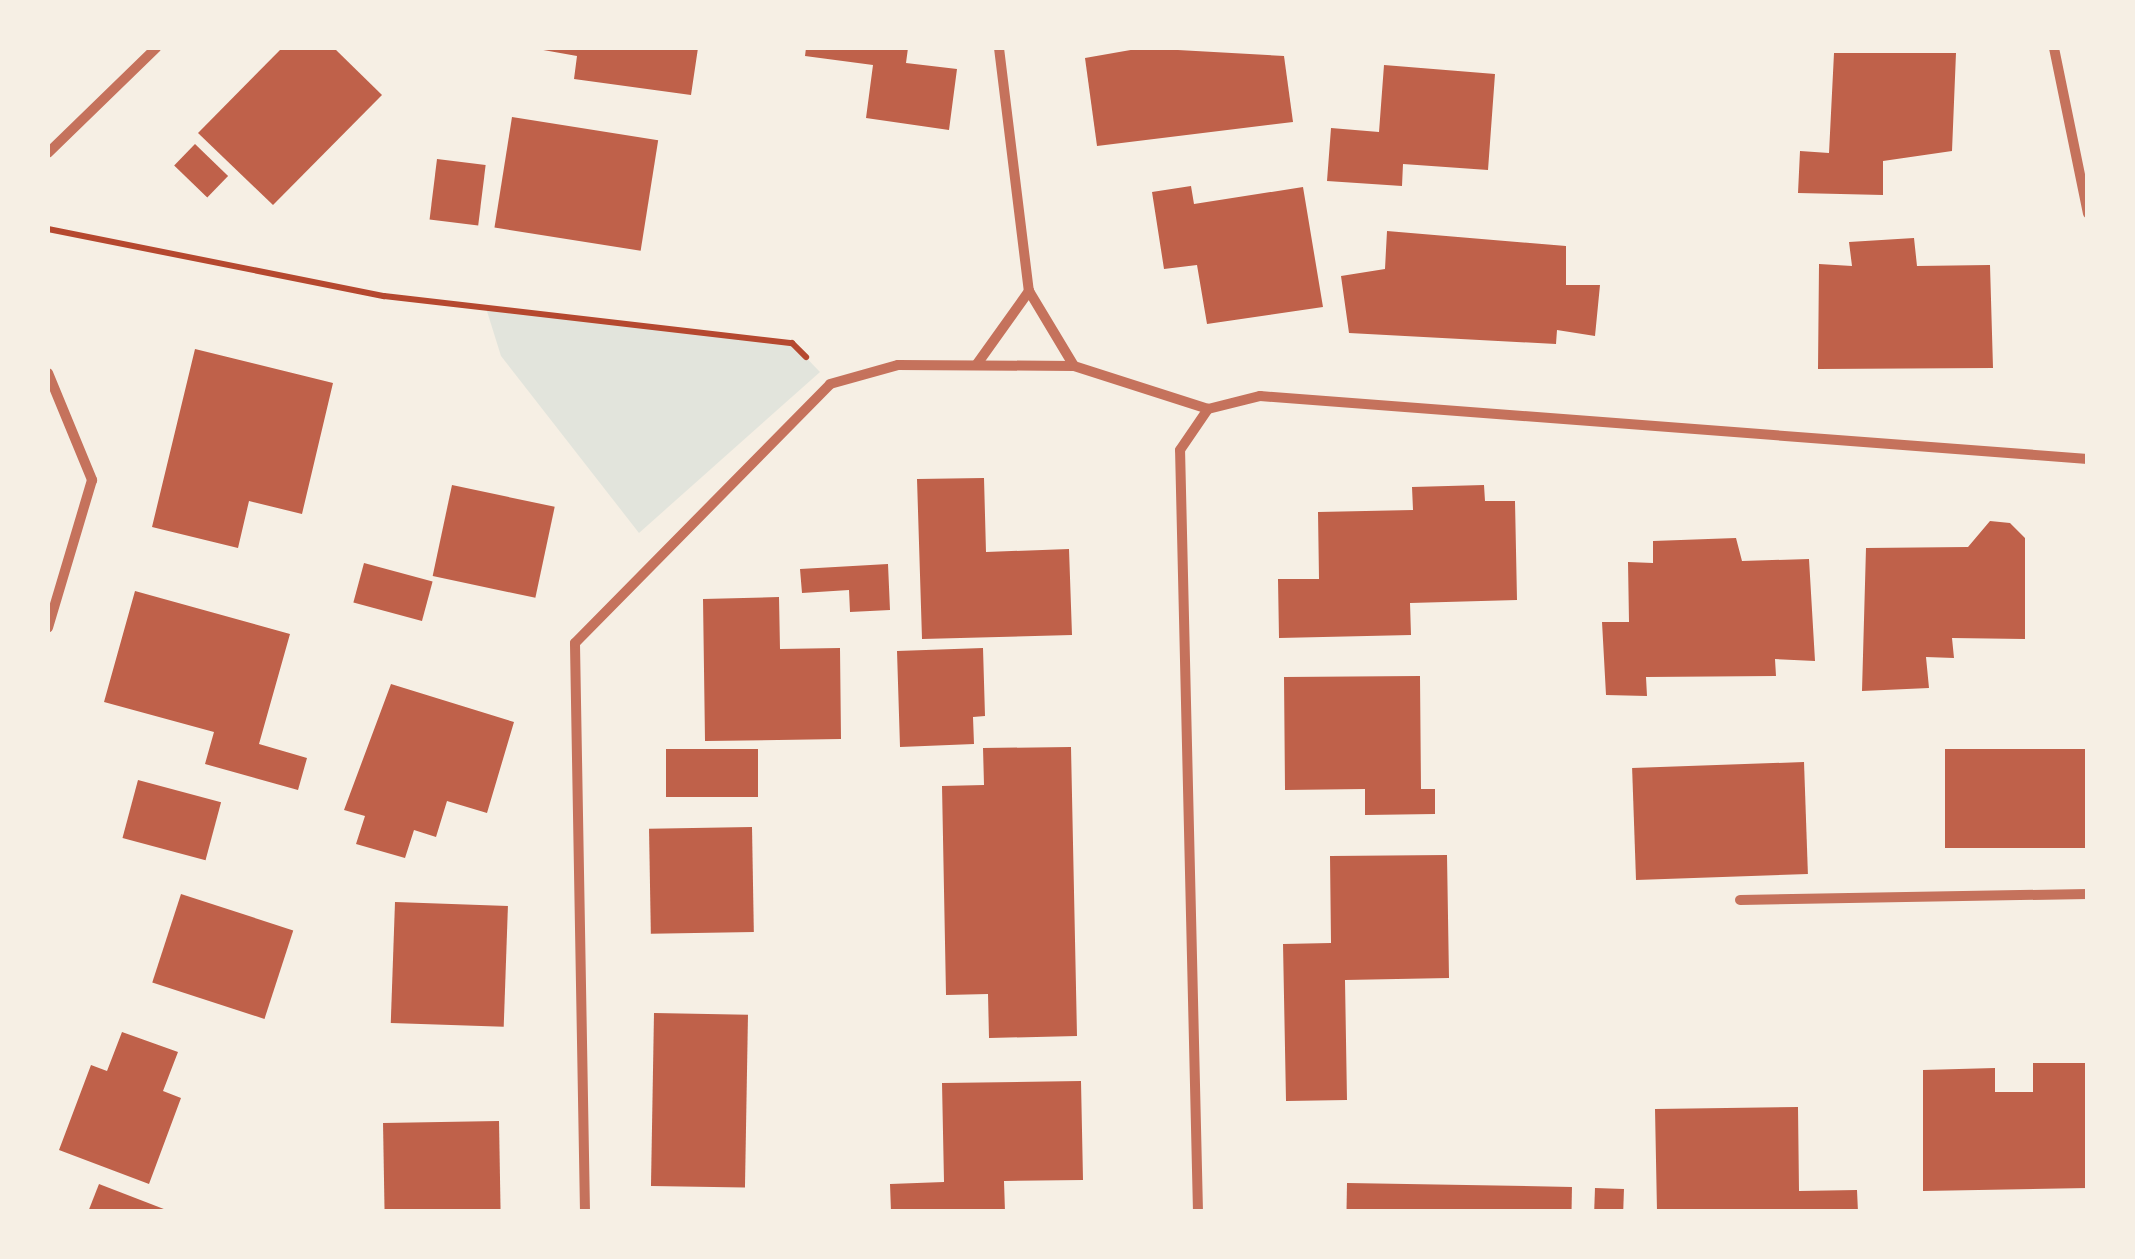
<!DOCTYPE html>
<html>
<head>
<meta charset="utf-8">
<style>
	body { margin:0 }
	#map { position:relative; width:2135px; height:1259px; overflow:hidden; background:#f6efe4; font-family:Arial,sans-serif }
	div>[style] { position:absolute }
	.green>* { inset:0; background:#e2e4dc }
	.building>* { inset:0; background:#bf614a; transform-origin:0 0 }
	.path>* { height:6px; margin:-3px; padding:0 3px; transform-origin:3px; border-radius:3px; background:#b5482f }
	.minor>* { height:10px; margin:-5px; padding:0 5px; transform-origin:5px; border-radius:5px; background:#c5725c }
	span { translate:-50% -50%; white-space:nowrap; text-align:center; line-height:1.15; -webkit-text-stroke:8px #f6efe4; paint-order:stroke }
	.frame { position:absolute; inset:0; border:50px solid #f6efe4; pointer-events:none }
</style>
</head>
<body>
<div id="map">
	<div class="green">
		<i style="clip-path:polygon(486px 308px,792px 343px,820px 372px,639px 533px,501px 356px)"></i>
	</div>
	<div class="building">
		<i style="clip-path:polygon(282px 48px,334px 48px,382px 95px,273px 205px,198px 133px)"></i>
		<i style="clip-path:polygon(532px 48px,698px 48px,691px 95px,574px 79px,577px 56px)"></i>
		<i style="clip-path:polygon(806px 48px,908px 48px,906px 63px,957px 69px,949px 130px,866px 118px,873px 65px,805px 56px)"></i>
		<i style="clip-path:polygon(1142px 48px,1284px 56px,1293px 122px,1097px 146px,1085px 58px)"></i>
		<i style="clip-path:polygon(1834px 53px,1956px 53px,1952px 151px,1883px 161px,1883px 195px,1798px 193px,1800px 151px,1829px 153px)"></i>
		<i style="clip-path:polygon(1384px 65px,1495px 74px,1488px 170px,1403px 164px,1402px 186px,1327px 181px,1331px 128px,1379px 132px)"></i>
		<i style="left:512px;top:117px;width:148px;height:112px;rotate:9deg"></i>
		<i style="left:195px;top:144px;width:46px;height:30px;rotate:44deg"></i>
		<i style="left:437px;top:159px;width:49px;height:61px;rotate:7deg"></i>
		<i style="clip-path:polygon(1191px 186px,1194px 204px,1303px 187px,1323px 307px,1207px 324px,1197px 265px,1164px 269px,1152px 192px)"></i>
		<i style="clip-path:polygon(1387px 231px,1566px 246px,1566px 285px,1600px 285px,1595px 336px,1557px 330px,1556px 344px,1349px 333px,1341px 276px,1385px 269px)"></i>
		<i style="clip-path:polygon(1914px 238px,1917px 266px,1990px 265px,1993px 368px,1818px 369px,1819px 264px,1852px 266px,1849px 242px)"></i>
		<i style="clip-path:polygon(195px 349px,333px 383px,302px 514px,249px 501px,238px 548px,152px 527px)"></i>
		<i style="clip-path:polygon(984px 478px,986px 552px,1069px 549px,1072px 635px,922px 639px,917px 479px)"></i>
		<i style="left:452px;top:485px;width:105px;height:93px;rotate:12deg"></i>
		<i style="clip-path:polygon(1484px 485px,1485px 501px,1515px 501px,1517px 600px,1410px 603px,1411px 635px,1279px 638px,1278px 579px,1319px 579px,1318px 512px,1413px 510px,1412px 487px)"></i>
		<i style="clip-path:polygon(1990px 521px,2010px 523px,2025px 538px,2025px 639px,1952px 638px,1954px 658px,1926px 657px,1929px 688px,1862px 691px,1866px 548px,1968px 547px)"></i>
		<i style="clip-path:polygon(1736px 538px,1742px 561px,1809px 559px,1815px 661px,1775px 659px,1776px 676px,1646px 677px,1647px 696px,1606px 695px,1602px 622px,1629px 622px,1628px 562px,1653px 563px,1653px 541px)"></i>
		<i style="left:364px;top:563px;width:71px;height:41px;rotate:15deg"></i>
		<i style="clip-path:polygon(888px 564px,890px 610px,850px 612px,849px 590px,802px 593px,800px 569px)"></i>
		<i style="clip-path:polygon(135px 591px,290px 634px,259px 744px,307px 758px,298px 790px,205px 764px,214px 732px,104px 702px)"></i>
		<i style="clip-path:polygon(779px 597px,780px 649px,840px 648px,841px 739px,705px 741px,703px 599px)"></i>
		<i style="clip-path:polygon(983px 648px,985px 716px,973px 717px,974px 744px,900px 747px,897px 651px)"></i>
		<i style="clip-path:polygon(1420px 676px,1421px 789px,1435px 789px,1435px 814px,1365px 815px,1365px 789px,1285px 790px,1284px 677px)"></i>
		<i style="clip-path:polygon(391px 684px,514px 722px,487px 813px,447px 801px,436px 837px,414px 830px,405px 858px,356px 844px,365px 816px,344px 810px)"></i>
		<i style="clip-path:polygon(1071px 747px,1077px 1036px,989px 1038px,988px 994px,946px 995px,942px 786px,984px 785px,983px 748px)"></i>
		<i style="left:758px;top:749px;width:48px;height:92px;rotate:90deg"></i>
		<i style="left:2088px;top:749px;width:99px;height:143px;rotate:90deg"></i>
		<i style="left:1804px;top:762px;width:112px;height:172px;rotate:88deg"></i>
		<i style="left:138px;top:780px;width:86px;height:60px;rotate:15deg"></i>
		<i style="left:752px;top:827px;width:105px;height:103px;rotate:89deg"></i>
		<i style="clip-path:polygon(1447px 855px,1449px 978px,1345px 980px,1347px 1100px,1286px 1101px,1283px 944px,1331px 943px,1330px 856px)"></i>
		<i style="left:181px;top:894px;width:118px;height:93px;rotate:18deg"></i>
		<i style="left:395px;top:902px;width:113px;height:121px;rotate:2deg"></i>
		<i style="left:654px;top:1013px;width:94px;height:173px;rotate:1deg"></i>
		<i style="clip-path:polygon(122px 1032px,178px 1052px,163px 1091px,181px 1098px,149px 1184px,59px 1150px,91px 1065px,107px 1071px)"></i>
		<i style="clip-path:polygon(2033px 1063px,2088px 1063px,2088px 1188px,1923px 1191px,1923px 1070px,1995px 1068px,1995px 1092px,2033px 1092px)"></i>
		<i style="clip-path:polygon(1081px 1081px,1083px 1180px,1004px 1181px,1005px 1212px,891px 1212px,890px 1184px,944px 1182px,942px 1083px)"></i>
		<i style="clip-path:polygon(1798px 1107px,1799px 1191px,1857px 1190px,1858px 1212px,1657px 1212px,1655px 1109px)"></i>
		<i style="left:499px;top:1121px;width:91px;height:116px;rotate:89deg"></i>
		<i style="left:1347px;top:1183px;width:225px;height:29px;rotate:1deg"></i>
		<i style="clip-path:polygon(99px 1184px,169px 1211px,169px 1212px,88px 1212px)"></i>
		<i style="left:1595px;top:1188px;width:29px;height:24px;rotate:2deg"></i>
	</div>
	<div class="path">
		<i style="left:48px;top:229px;width:343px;rotate:11.3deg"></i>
		<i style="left:384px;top:296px;width:411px;rotate:6.6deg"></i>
		<i style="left:792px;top:343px;width:20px;rotate:45deg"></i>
	</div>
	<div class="minor">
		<i style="left:999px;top:48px;width:245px;rotate:83deg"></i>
		<i style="left:1029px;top:291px;width:87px;rotate:59deg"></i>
		<i style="left:2054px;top:48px;width:169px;rotate:78.4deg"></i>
		<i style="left:48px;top:153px;width:151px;rotate:-44.2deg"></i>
		<i style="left:977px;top:364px;width:90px;rotate:-54.5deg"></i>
		<i style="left:48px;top:373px;width:116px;rotate:67.6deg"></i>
		<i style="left:92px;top:480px;width:154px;rotate:106.6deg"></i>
		<i style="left:1740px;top:900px;width:348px;rotate:-1deg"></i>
		<i style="left:585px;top:1212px;width:569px;rotate:-91.01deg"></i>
		<i style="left:575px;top:643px;width:363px;rotate:-45.4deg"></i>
		<i style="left:830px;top:384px;width:71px;rotate:-15.6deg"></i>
		<i style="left:898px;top:365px;width:176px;rotate:0.3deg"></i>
		<i style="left:1074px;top:366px;width:141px;rotate:17.8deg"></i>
		<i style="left:1208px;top:409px;width:54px;rotate:-14deg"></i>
		<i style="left:1260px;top:396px;width:830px;rotate:4.35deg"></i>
		<i style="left:1198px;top:1212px;width:762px;rotate:-91.35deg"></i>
		<i style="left:1180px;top:450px;width:50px;rotate:-55.7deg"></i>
	</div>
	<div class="frame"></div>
</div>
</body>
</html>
